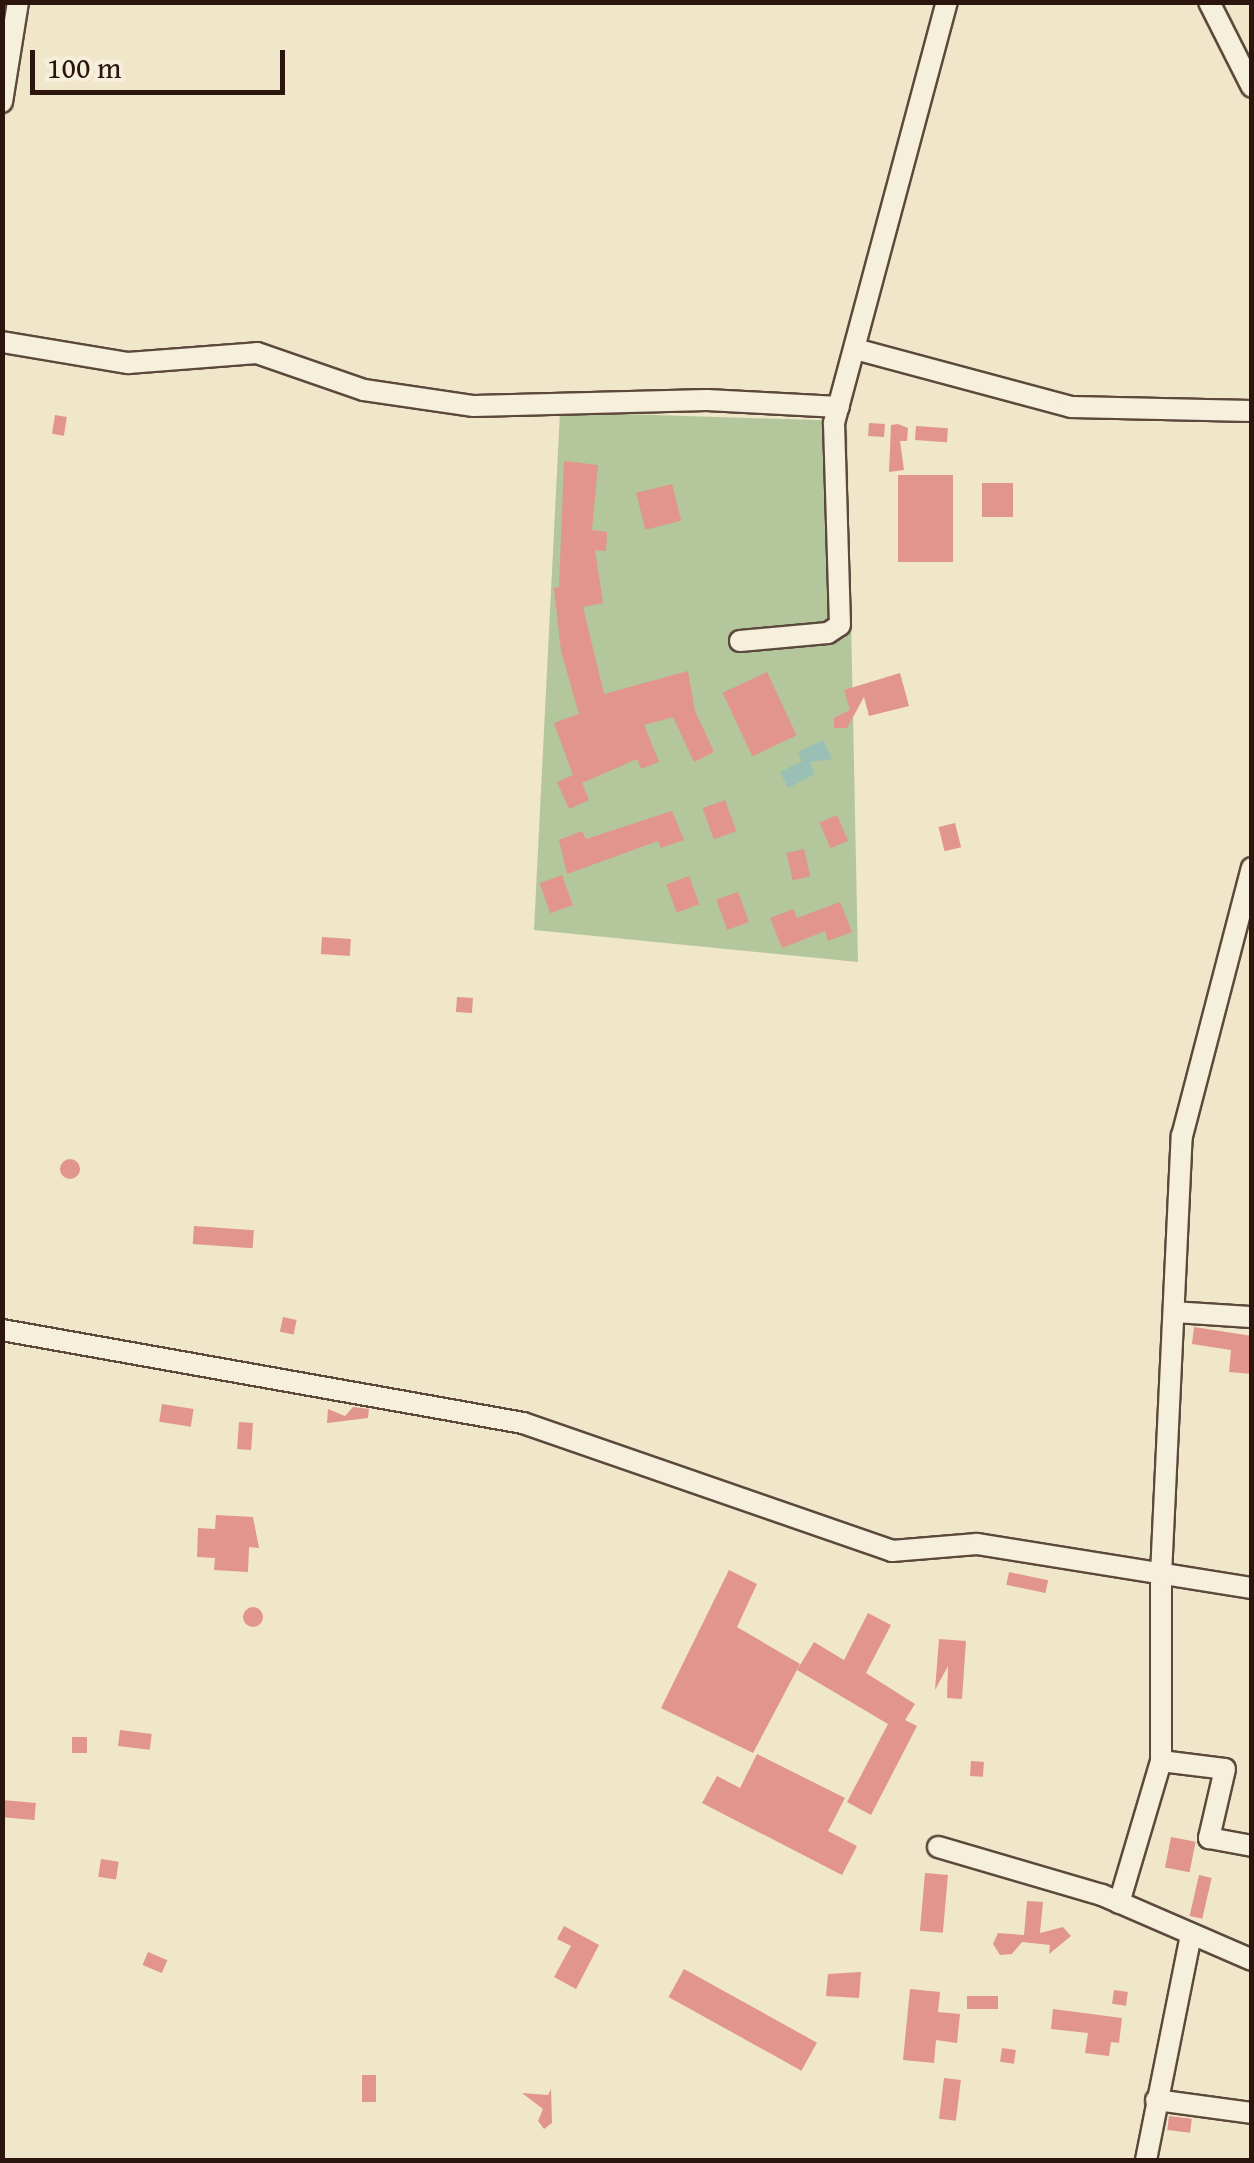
<!DOCTYPE html>
<html>
<head>
<meta charset="utf-8">
<style>
	body { margin:0 }
	#map { position:relative; width:1254px; height:2163px; overflow:hidden; background:#f0e6c9; font-family:"Gentium Book Plus",serif }
	div>[style] { position:absolute }
	.green>* { inset:0; background:#b4c69b }
	.water>* { inset:0; background:#9ac0b6 }
	.building>* { inset:0; background:#e1958c; transform-origin:0 0 }
	.round { border-radius:50% }
	.roads { filter:drop-shadow(2px 0 #5c493c) drop-shadow(-2px 0 #5c493c) drop-shadow(0 2px #5c493c) drop-shadow(0 -2px #5c493c) }
	.minor>* { height:20px; margin:-10px; padding:0 10px; transform-origin:10px; border-radius:10px; background:#f5efdc }
	span { translate:-50% -50%; white-space:nowrap; text-align:center; line-height:1.15; -webkit-text-stroke:8px #f5efdc; paint-order:stroke }
	.frame { position:absolute; inset:0; border:5px solid #2b150d; pointer-events:none }
	.scale { position:absolute; left:30px; top:50px; width:255px; height:45px; box-sizing:border-box; border:5px solid #2b150d; border-top:0; padding-left:12px; font-size:30px; line-height:35px; white-space:nowrap; color:#2b150d; -webkit-text-stroke:8px #f5efdc; paint-order:stroke }
</style>
</head>
<body>
<div id="map">
	<div class="green">
		<i style="clip-path:polygon(560px 412px,847px 421px,858px 962px,534px 930px)"></i>
	</div>
	<div class="water">
		<i style="clip-path:polygon(823px 740px,832px 759px,810px 762px,815px 774px,788px 788px,780px 772px,802px 761px,798px 752px)"></i>
	</div>
	<div class="building">
		<i style="left:55px;top:415px;width:12px;height:19px;rotate:9deg"></i>
		<i style="left:869px;top:423px;width:16px;height:13px;rotate:4deg"></i>
		<i style="clip-path:polygon(898px 424px,908px 428px,907px 441px,900px 441px,904px 470px,889px 472px,891px 425px)"></i>
		<i style="left:916px;top:426px;width:32px;height:14px;rotate:4deg"></i>
		<i style="clip-path:polygon(564px 461px,598px 465px,592px 530px,607px 532px,606px 551px,595px 550px,603px 603px,583px 607px,604px 694px,688px 671px,695px 711px,714px 752px,694px 762px,673px 717px,644px 725px,659px 762px,641px 769px,637px 759px,582px 783px,589px 800px,569px 809px,557px 782px,573px 775px,554px 723px,579px 714px,561px 651px,554px 588px,559px 587px)"></i>
		<i style="left:898px;top:475px;width:55px;height:87px"></i>
		<i style="left:982px;top:483px;width:31px;height:34px"></i>
		<i style="left:672px;top:484px;width:38px;height:37px;rotate:76deg"></i>
		<i style="left:767px;top:672px;width:70px;height:49px;rotate:65deg"></i>
		<i style="clip-path:polygon(900px 673px,909px 706px,869px 716px,864px 697px,847px 728px,834px 728px,834px 718px,850px 710px,844px 690px)"></i>
		<i style="left:725px;top:800px;width:33px;height:24px;rotate:70deg"></i>
		<i style="clip-path:polygon(672px 811px,684px 840px,661px 848px,658px 841px,567px 874px,559px 840px,582px 831px,586px 839px)"></i>
		<i style="left:837px;top:815px;width:28px;height:19px;rotate:67deg"></i>
		<i style="left:955px;top:823px;width:25px;height:17px;rotate:76deg"></i>
		<i style="left:804px;top:849px;width:28px;height:18px;rotate:77deg"></i>
		<i style="left:562px;top:875px;width:32px;height:24px;rotate:70deg"></i>
		<i style="left:689px;top:876px;width:30px;height:24px;rotate:70deg"></i>
		<i style="left:738px;top:892px;width:32px;height:23px;rotate:70deg"></i>
		<i style="clip-path:polygon(840px 902px,852px 932px,828px 941px,825px 931px,782px 948px,770px 918px,793px 909px,797px 918px)"></i>
		<i style="left:322px;top:937px;width:29px;height:17px;rotate:4deg"></i>
		<i style="left:457px;top:997px;width:16px;height:15px;rotate:4deg"></i>
		<i class="round" style="left:60px;top:1159px;width:20px;height:20px"></i>
		<i style="left:194px;top:1226px;width:60px;height:18px;rotate:4deg"></i>
		<i style="left:283px;top:1317px;width:14px;height:15px;rotate:12deg"></i>
		<i style="clip-path:polygon(1194px 1327px,1252px 1336px,1252px 1374px,1229px 1372px,1231px 1350px,1192px 1344px)"></i>
		<i style="left:162px;top:1404px;width:32px;height:18px;rotate:9deg"></i>
		<i style="clip-path:polygon(353px 1407px,369px 1409px,368px 1418px,327px 1423px,328px 1409px,345px 1416px)"></i>
		<i style="left:239px;top:1422px;width:14px;height:27px;rotate:4deg"></i>
		<i style="clip-path:polygon(216px 1515px,253px 1517px,259px 1548px,249px 1547px,248px 1572px,214px 1570px,215px 1558px,197px 1557px,198px 1528px,215px 1529px)"></i>
		<i style="clip-path:polygon(729px 1570px,757px 1584px,737px 1627px,800px 1664px,753px 1753px,661px 1708px)"></i>
		<i style="left:1009px;top:1572px;width:40px;height:13px;rotate:12deg"></i>
		<i class="round" style="left:243px;top:1607px;width:20px;height:20px"></i>
		<i style="clip-path:polygon(868px 1613px,891px 1625px,866px 1673px,915px 1704px,905px 1720px,917px 1726px,871px 1815px,847px 1802px,888px 1724px,797px 1670px,814px 1642px,844px 1660px)"></i>
		<i style="clip-path:polygon(939px 1639px,966px 1641px,962px 1699px,947px 1698px,948px 1666px,935px 1690px)"></i>
		<i style="left:120px;top:1730px;width:32px;height:16px;rotate:7deg"></i>
		<i style="left:72px;top:1737px;width:15px;height:16px"></i>
		<i style="clip-path:polygon(757px 1754px,845px 1798px,828px 1831px,857px 1846px,842px 1875px,702px 1803px,717px 1776px,740px 1788px)"></i>
		<i style="left:971px;top:1761px;width:13px;height:15px;rotate:4deg"></i>
		<i style="left:2px;top:1800px;width:34px;height:17px;rotate:5deg"></i>
		<i style="left:1171px;top:1837px;width:25px;height:31px;rotate:11deg"></i>
		<i style="left:101px;top:1859px;width:18px;height:18px;rotate:9deg"></i>
		<i style="left:925px;top:1873px;width:23px;height:58px;rotate:5deg"></i>
		<i style="left:1199px;top:1875px;width:13px;height:42px;rotate:13deg"></i>
		<i style="clip-path:polygon(1027px 1901px,1043px 1902px,1040px 1933px,1063px 1927px,1071px 1936px,1049px 1954px,1050px 1945px,1022px 1942px,1012px 1954px,1000px 1955px,993px 1944px,998px 1933px,1024px 1935px)"></i>
		<i style="clip-path:polygon(564px 1926px,599px 1945px,576px 1989px,554px 1977px,571px 1946px,557px 1939px)"></i>
		<i style="left:148px;top:1952px;width:21px;height:14px;rotate:23deg"></i>
		<i style="left:684px;top:1969px;width:152px;height:32px;rotate:29deg"></i>
		<i style="clip-path:polygon(861px 1972px,859px 1998px,826px 1996px,828px 1974px)"></i>
		<i style="clip-path:polygon(910px 1989px,940px 1992px,938px 2012px,960px 2014px,957px 2043px,936px 2040px,934px 2063px,903px 2060px)"></i>
		<i style="left:1114px;top:1990px;width:14px;height:14px;rotate:8deg"></i>
		<i style="left:967px;top:1996px;width:31px;height:13px"></i>
		<i style="clip-path:polygon(1053px 2009px,1122px 2018px,1119px 2043px,1111px 2042px,1109px 2056px,1085px 2053px,1088px 2033px,1051px 2029px)"></i>
		<i style="left:1002px;top:2048px;width:14px;height:14px;rotate:8deg"></i>
		<i style="left:362px;top:2075px;width:14px;height:27px"></i>
		<i style="left:944px;top:2078px;width:17px;height:41px;rotate:7deg"></i>
		<i style="clip-path:polygon(551px 2089px,552px 2123px,544px 2129px,538px 2121px,543px 2109px,522px 2093px,548px 2095px)"></i>
		<i style="left:1169px;top:2116px;width:23px;height:14px;rotate:7deg"></i>
	</div>
	<div class="roads">
		<div class="minor">
			<i style="left:1209px;top:2px;width:95px;rotate:63.2deg"></i>
			<i style="left:2px;top:102px;width:101px;rotate:-80.9deg"></i>
			<i style="left:2px;top:342px;width:128px;rotate:9.5deg"></i>
			<i style="left:128px;top:363px;width:129px;rotate:-4.4deg"></i>
			<i style="left:257px;top:353px;width:113px;rotate:19.1deg"></i>
			<i style="left:364px;top:390px;width:111px;rotate:8.3deg"></i>
			<i style="left:474px;top:406px;width:233px;rotate:-1.5deg"></i>
			<i style="left:707px;top:400px;width:132px;rotate:3deg"></i>
			<i style="left:855px;top:349px;width:224px;rotate:15deg"></i>
			<i style="left:1071px;top:407px;width:181px;rotate:1.3deg"></i>
			<i style="left:740px;top:641px;width:88px;rotate:-5.2deg"></i>
			<i style="left:828px;top:633px;width:14px;rotate:-34deg"></i>
			<i style="left:840px;top:625px;width:202px;rotate:-91.7deg"></i>
			<i style="left:834px;top:423px;width:436px;rotate:-75deg"></i>
			<i style="left:1174px;top:1312px;width:78px;rotate:3.7deg"></i>
			<i style="left:2px;top:1330px;width:529px;rotate:10.12deg"></i>
			<i style="left:523px;top:1423px;width:391px;rotate:19.1deg"></i>
			<i style="left:892px;top:1551px;width:85px;rotate:-4.7deg"></i>
			<i style="left:977px;top:1544px;width:278px;rotate:9.1deg"></i>
			<i style="left:1161px;top:1761px;width:64px;rotate:7.1deg"></i>
			<i style="left:1225px;top:1769px;width:71px;rotate:103.1deg"></i>
			<i style="left:1209px;top:1838px;width:44px;rotate:10.5deg"></i>
			<i style="left:938px;top:1847px;width:171px;rotate:16.3deg"></i>
			<i style="left:1102px;top:1895px;width:163px;rotate:23.4deg"></i>
			<i style="left:1119px;top:1903px;width:148px;rotate:-73.5deg"></i>
			<i style="left:1161px;top:1761px;width:186px;rotate:-90deg"></i>
			<i style="left:1161px;top:1575px;width:440px;rotate:-87.3deg"></i>
			<i style="left:1182px;top:1136px;width:277px;rotate:-75.4deg"></i>
			<i style="left:1156px;top:2100px;width:97px;rotate:7.7deg"></i>
			<i style="left:1146px;top:2160px;width:230px;rotate:-78.7deg"></i>
		</div>
	</div>
	<div class="frame"></div>
	<div class="scale">100 m</div>
</div>
</body>
</html>
